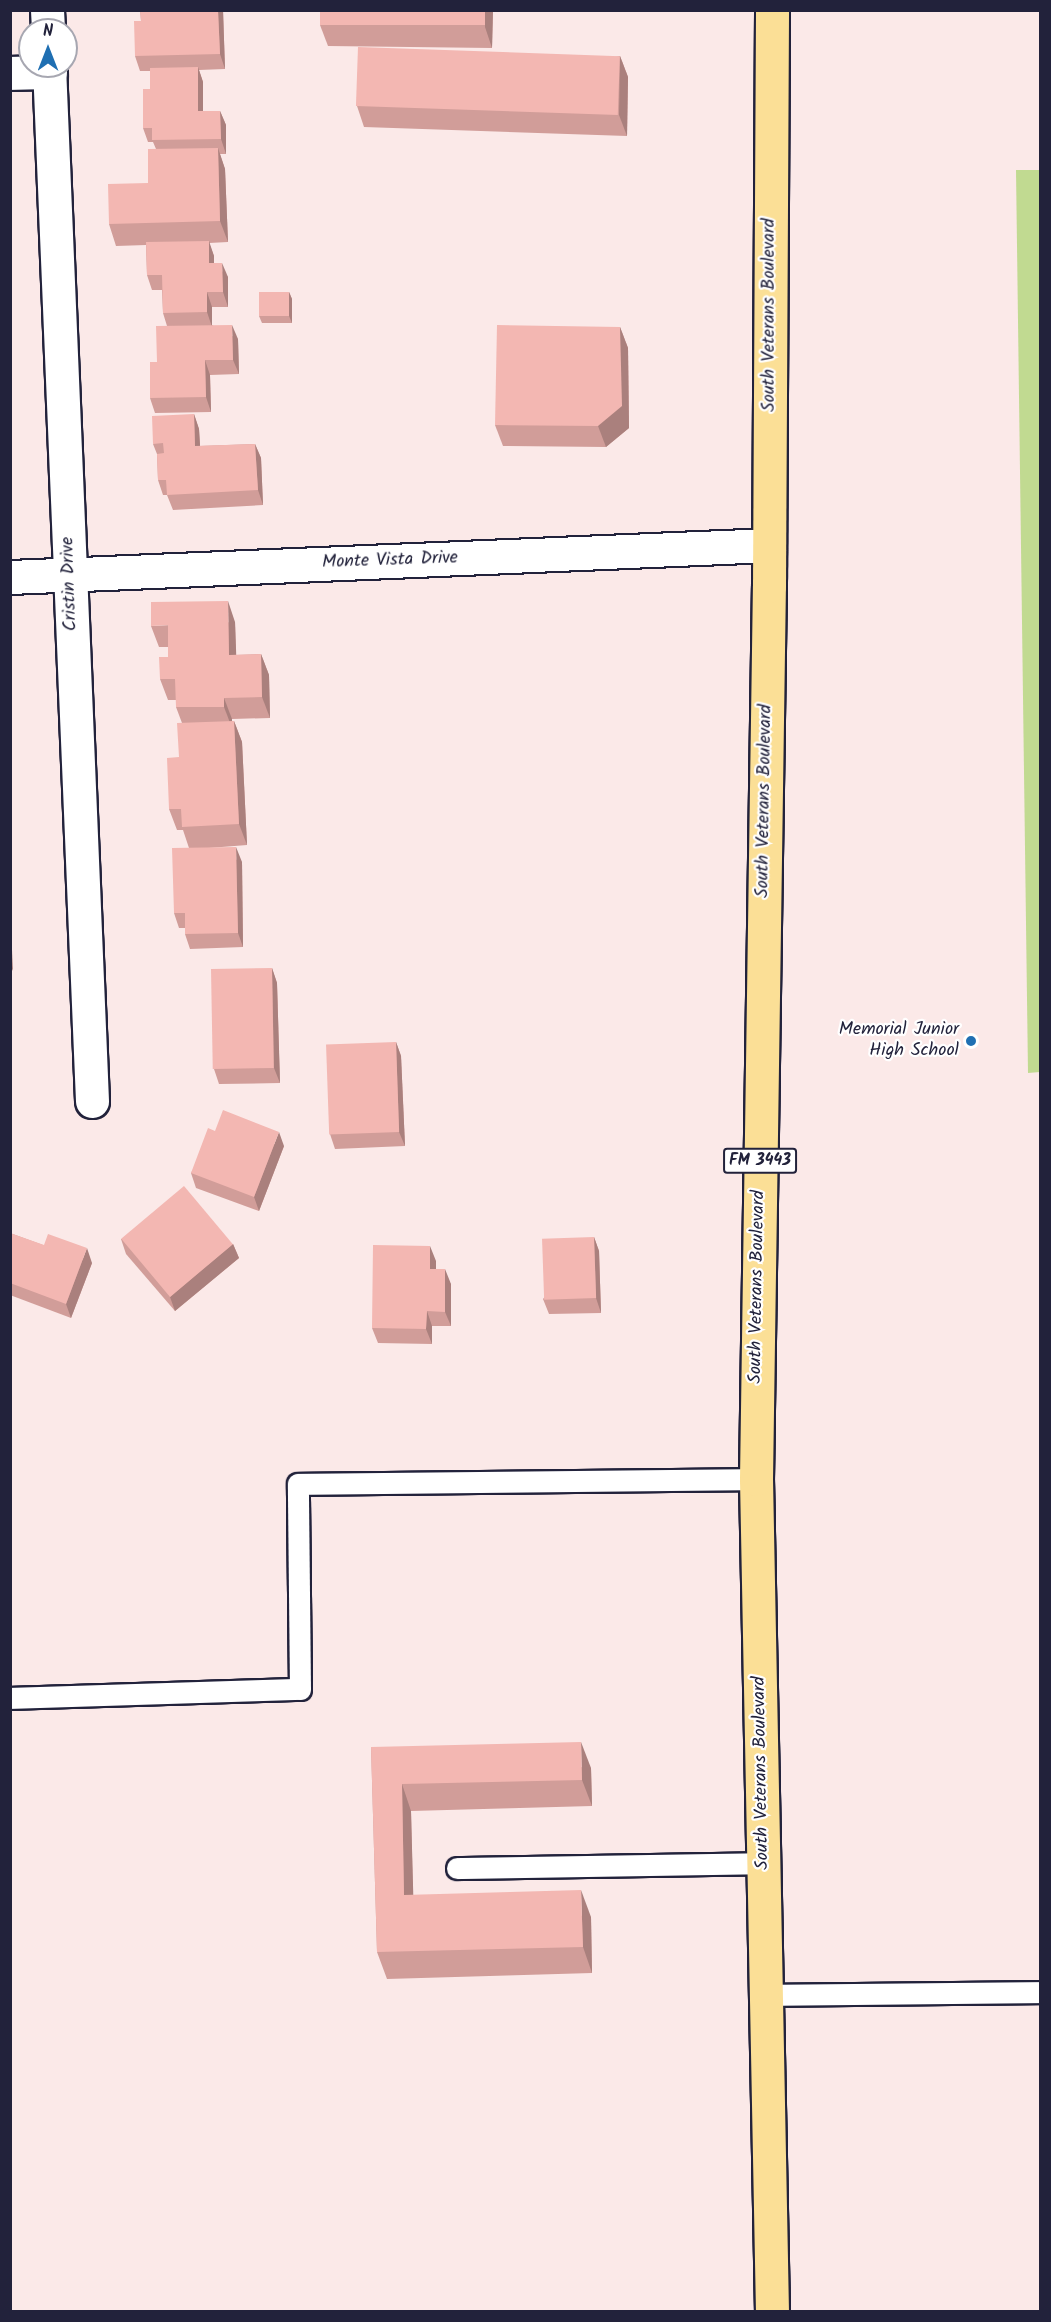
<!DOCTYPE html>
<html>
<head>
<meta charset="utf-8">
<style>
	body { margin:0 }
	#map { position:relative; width:1051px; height:2322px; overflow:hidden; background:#fbe9e8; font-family:Kalam,sans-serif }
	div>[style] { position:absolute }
	.green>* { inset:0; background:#c1da91 }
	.roads { filter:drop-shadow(2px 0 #22223b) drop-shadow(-2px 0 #22223b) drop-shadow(0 2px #22223b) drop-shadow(0 -2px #22223b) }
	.lane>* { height:21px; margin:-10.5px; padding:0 10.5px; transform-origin:10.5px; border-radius:10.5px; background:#fff }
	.street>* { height:33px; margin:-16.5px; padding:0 16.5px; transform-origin:16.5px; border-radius:16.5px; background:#fff }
	.primary>* { height:33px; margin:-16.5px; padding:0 16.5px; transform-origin:16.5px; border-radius:16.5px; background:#fbdf96 }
	.wall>* { inset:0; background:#d19d99 }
	.shaded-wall>* { inset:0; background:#aa807d }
	.building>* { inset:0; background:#f3b7b2; transform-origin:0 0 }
	.dots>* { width:16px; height:16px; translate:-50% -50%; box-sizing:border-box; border:3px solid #fff; border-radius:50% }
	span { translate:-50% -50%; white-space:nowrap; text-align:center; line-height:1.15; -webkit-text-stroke:4.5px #fff; paint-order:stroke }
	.shield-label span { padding:2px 4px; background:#fff; border:2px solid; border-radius:4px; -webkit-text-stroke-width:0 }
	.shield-label { font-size:16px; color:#22223b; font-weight:700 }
	.street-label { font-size:18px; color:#22223b }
	.poi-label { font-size:18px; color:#22223b }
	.right { translate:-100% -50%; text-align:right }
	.frame { position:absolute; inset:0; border:12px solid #22223b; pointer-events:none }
	.north { position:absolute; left:18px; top:18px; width:60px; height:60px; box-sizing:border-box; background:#fff; border:2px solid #a7a7b1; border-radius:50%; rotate:0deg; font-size:16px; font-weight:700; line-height:24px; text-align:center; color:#22223b }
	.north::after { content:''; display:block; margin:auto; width:21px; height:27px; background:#1f6fb2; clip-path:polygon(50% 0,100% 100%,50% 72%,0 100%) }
</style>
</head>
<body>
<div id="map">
	<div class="green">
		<i style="clip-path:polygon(1016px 170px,1040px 170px,1040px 1072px,1028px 1073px)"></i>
	</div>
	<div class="roads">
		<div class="lane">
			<i style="left:10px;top:1698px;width:290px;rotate:-1.8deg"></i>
			<i style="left:300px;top:1689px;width:205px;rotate:-90.6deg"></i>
			<i style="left:298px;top:1484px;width:458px;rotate:-0.6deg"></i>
			<i style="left:457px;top:1868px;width:307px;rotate:-0.9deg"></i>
			<i style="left:766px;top:1995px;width:274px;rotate:-0.6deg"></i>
		</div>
		<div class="street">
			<i style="left:47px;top:10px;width:20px;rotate:87deg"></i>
			<i style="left:49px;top:66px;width:1036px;rotate:87.62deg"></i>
			<i style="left:10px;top:73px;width:40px;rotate:-1.4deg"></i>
			<i style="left:10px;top:577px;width:760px;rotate:-2.41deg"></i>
		</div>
		<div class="primary">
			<i style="left:772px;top:2312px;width:833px;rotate:-91.1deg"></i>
			<i style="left:756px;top:1479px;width:893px;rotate:-89.17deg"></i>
			<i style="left:769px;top:586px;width:576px;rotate:-89.7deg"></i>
		</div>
	</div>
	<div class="wall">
		<i style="clip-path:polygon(140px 10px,223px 10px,225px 69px,199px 70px,203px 82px,203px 111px,220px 111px,226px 125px,226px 154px,220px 154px,225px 169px,228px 242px,209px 243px,214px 256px,214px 263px,228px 277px,228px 307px,212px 307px,212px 325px,238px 339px,239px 374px,210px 375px,211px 412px,155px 413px,150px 398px,157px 362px,167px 326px,163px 313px,162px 290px,152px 290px,147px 275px,146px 245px,116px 246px,109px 224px,148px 183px,156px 149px,153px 142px,148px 142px,143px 128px,150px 89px,150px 71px,140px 71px,135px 56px,141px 21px)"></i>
		<i style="clip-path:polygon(320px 10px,493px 10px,492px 48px,328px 46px,320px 25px)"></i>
		<i style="clip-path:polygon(620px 56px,628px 77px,627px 136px,364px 127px,357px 106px)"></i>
		<i style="clip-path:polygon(289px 292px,292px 299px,292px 323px,262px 323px,259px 316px)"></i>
		<i style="clip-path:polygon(620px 327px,628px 348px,629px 428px,606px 447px,503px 446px,495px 425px)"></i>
		<i style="clip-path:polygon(194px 414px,199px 429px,200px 446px,255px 444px,261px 458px,263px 505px,173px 510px,167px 495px,163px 495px,158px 480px,157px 454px,153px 444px)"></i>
		<i style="clip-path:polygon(235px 622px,236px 655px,261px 654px,269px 675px,270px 718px,232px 719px,232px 721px,234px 721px,242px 742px,247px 845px,209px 848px,242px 862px,243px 947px,190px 949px,185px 934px,185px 928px,179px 928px,174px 913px,189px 848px,183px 830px,177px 830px,169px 809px,179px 757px,182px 723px,176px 707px,176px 700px,168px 700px,160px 679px,168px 657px,168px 647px,159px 647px,151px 626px)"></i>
		<i style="clip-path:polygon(272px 968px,277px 983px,280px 1083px,219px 1084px,214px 1069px)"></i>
		<i style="clip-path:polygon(396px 1042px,401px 1056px,405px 1146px,335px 1149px,330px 1134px)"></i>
		<i style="clip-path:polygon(215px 1131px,284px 1146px,259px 1211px,196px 1188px,191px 1173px)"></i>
		<i style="clip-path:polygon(10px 1233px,92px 1263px,71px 1318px,10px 1295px)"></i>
		<i style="clip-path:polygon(594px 1237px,599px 1251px,601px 1313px,549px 1314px,543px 1299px)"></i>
		<i style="clip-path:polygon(121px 1239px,233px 1244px,239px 1258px,175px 1311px,126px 1254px)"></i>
		<i style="clip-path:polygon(436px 1261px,436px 1269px,451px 1284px,451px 1326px,432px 1326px,432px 1344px,378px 1343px,372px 1328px)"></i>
		<i style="clip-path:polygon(371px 1747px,591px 1768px,592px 1806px,411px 1811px,413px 1895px,591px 1917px,592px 1973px,387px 1979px,377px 1952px)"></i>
	</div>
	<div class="shaded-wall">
		<i style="clip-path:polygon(218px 10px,223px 10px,225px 69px,220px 54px)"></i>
		<i style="clip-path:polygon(485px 10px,493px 10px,492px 48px,485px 27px)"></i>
		<i style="clip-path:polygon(620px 56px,628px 77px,627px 136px,619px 115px)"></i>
		<i style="clip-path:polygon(198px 67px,203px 82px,203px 125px,198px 111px)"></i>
		<i style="clip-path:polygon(220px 111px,226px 125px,226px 154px,221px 139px)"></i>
		<i style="clip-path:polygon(218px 148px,225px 169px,228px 242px,220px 221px)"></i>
		<i style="clip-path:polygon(209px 241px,214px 256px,214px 277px,209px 263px)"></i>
		<i style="clip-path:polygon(222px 263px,228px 277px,228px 307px,223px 292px)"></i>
		<i style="clip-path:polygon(207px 292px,212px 307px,212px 327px,207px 312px)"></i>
		<i style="clip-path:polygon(289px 292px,292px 299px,292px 323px,289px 316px)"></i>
		<i style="clip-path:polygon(232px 325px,238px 339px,239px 374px,233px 360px)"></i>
		<i style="clip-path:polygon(620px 327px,628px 348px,629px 428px,606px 447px,598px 426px)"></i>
		<i style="clip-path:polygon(205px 360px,210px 375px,211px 412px,206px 397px)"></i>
		<i style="clip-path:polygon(194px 414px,199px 429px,201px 461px,195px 446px)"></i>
		<i style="clip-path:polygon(255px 444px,261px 458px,263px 505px,258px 490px)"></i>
		<i style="clip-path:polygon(228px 601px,235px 622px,237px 676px,229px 655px)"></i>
		<i style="clip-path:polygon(261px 654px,269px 675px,270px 718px,262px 697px)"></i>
		<i style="clip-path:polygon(224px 698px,232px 719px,232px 728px,224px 707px)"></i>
		<i style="clip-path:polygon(234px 721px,242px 742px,247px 845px,239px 824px)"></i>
		<i style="clip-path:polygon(236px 847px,242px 862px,243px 947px,238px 933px)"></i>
		<i style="clip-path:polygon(10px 908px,13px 971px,10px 965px)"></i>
		<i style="clip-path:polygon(272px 968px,277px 983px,280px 1083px,274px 1068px)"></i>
		<i style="clip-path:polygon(396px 1042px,401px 1056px,405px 1146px,399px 1132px)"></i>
		<i style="clip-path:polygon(279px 1132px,284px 1146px,259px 1211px,254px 1197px)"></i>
		<i style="clip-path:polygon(594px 1237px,599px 1251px,601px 1313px,596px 1298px)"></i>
		<i style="clip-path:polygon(233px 1244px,239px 1258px,175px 1311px,170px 1297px)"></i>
		<i style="clip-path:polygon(430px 1246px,436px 1261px,436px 1284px,430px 1269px)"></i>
		<i style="clip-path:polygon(87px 1248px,92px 1263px,71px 1318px,66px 1304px)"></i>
		<i style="clip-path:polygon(445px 1269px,451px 1284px,451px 1326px,445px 1312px)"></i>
		<i style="clip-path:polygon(427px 1311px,432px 1326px,432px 1344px,426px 1329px)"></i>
		<i style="clip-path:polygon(581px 1742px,591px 1768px,592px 1806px,582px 1780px)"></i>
		<i style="clip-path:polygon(402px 1784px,411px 1811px,414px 1922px,404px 1895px)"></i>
		<i style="clip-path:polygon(581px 1890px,591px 1917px,592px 1973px,583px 1947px)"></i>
	</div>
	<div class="building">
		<i style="clip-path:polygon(140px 10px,218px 10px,220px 54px,135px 56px,134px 21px,141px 21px)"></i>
		<i style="left:320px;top:10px;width:165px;height:15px"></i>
		<i style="left:358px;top:47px;width:262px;height:59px;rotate:2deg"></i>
		<i style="clip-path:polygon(198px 67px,198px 111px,220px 111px,221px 139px,152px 140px,152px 128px,143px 128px,143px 89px,150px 89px,150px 68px)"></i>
		<i style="clip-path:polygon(218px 148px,220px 221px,109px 224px,108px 184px,148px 183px,148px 149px)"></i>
		<i style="clip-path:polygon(209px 241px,209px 263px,222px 263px,223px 292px,207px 292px,207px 312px,163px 313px,162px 275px,147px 275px,146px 242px)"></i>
		<i style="left:259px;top:292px;width:30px;height:24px"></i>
		<i style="clip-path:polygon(232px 325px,233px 360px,205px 360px,206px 397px,150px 398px,150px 362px,157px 362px,156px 326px)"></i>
		<i style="clip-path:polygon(497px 325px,620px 327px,622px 406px,598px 426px,495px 425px)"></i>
		<i style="clip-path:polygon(194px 414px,195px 446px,255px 444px,258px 490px,167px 495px,166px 480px,158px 480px,157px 454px,164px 453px,163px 443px,153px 444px,152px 416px)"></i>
		<i style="clip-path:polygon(228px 601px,229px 655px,261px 654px,262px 697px,224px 698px,224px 707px,176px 707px,175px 679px,160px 679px,159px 657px,168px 657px,168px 625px,151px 626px,151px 602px)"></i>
		<i style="clip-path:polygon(234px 721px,239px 824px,182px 827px,181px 809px,169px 809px,167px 758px,179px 757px,177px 723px)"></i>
		<i style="clip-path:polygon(236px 847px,238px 933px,185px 934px,185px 913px,174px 913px,172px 848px)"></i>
		<i style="left:272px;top:968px;width:100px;height:61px;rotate:89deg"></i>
		<i style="left:396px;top:1042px;width:90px;height:70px;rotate:88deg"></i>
		<i style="clip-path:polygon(223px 1110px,279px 1132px,254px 1197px,191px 1173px,208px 1128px,215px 1131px)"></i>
		<i style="left:184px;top:1186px;width:76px;height:82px;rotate:50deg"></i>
		<i style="clip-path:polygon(10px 1233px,44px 1245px,48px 1234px,87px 1248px,66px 1304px,10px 1283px)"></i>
		<i style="left:594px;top:1237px;width:61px;height:52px;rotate:88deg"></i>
		<i style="clip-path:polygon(373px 1245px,430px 1246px,430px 1269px,445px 1269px,445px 1312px,427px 1311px,426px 1329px,372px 1328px)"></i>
		<i style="clip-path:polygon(581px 1742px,582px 1780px,402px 1784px,404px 1895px,581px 1890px,583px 1947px,377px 1952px,371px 1747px)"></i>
	</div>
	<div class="dots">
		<i style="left:971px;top:1041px;background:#1f6fb2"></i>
	</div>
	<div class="shield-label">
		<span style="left:760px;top:1161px">FM 3443</span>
	</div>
	<div class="street-label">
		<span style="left:770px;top:315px;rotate:-90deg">South Veterans Boulevard</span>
		<span style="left:390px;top:561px;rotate:-2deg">Monte Vista Drive</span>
		<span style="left:70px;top:584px;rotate:-92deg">Cristin Drive</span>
		<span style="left:765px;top:801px;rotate:-89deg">South Veterans Boulevard</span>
		<span style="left:758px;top:1287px;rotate:-89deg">South Veterans Boulevard</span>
		<span style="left:762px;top:1773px;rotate:-91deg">South Veterans Boulevard</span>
	</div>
	<div class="poi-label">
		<span class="right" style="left:959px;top:1041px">Memorial Junior<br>High School</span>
	</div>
	<div class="frame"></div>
	<div class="north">N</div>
</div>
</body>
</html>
